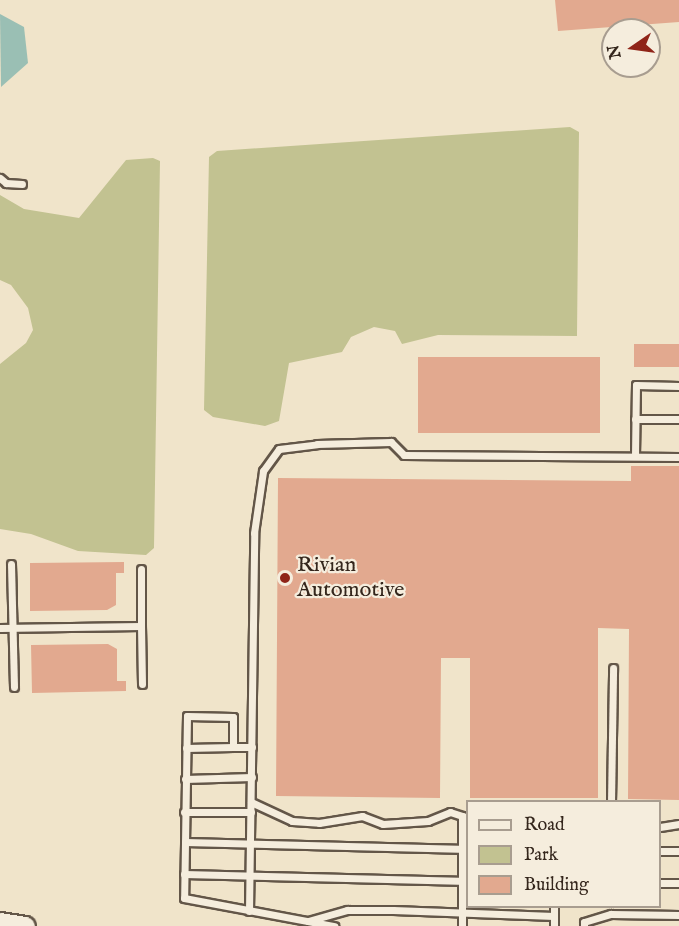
<!DOCTYPE html>
<html>
<head>
<meta charset="utf-8">
<style>
	body { margin:0 }
	#map { position:relative; width:679px; height:926px; overflow:hidden; background:#f0e4ca; font-family:"IM FELL English",serif }
	div>[style] { position:absolute }
	.green>* { inset:0; background:#c2c291 }
	.water>* { inset:0; background:#9abfb4 }
	.building>* { inset:0; background:#e2a98f; transform-origin:0 0 }
	.roads { filter:drop-shadow(2px 0 #635648) drop-shadow(-2px 0 #635648) drop-shadow(0 2px #635648) drop-shadow(0 -2px #635648) }
	.lane>* { height:7px; margin:-3.5px; padding:0 3.5px; transform-origin:3.5px; border-radius:3.5px; background:#f5eddd }
	.secondary>* { height:18px; margin:-9px; padding:0 9px; transform-origin:9px; border-radius:9px; background:#f5eddd }
	.dots>* { width:16px; height:16px; translate:-50% -50%; box-sizing:border-box; border:3px solid #f5eddd; border-radius:50% }
	span { translate:-50% -50%; white-space:nowrap; text-align:center; line-height:1.15; -webkit-text-stroke:4.5px #f5eddd; paint-order:stroke }
	.poi-label { font-size:22px; color:#34261c }
	.left { translate:0 -50%; text-align:left }
	.legend { position:absolute; left:466px; top:800px; width:195px; height:108px; box-sizing:border-box; background:#f5eddd; border:2px solid #a89d90; margin:0; padding:8px 10px; list-style:none; font-size:18px; color:#34261c }
	.legend li { display:flex; align-items:center; gap:12px; height:30px }
	.legend b { width:30px; border:2px solid #a89d90 }
	.north { position:absolute; left:601px; top:18px; width:60px; height:60px; box-sizing:border-box; background:#f5eddd; border:2px solid #a89d90; border-radius:50%; rotate:257deg; font-size:16px; font-weight:700; line-height:24px; text-align:center; color:#34261c }
	.north::after { content:''; display:block; margin:auto; width:21px; height:27px; background:#8f2418; clip-path:polygon(50% 0,100% 100%,50% 72%,0 100%) }
</style>
</head>
<body>
<div id="map">
	<div class="green">
		<i style="clip-path:polygon(570px 127px,579px 132px,577px 336px,438px 335px,402px 344px,395px 331px,374px 327px,351px 337px,342px 352px,289px 363px,279px 421px,265px 426px,213px 417px,204px 410px,209px 157px,217px 151px)"></i>
		<i style="clip-path:polygon(153px 158px,160px 161px,154px 548px,146px 555px,78px 551px,31px 534px,0 529px,0 364px,26px 343px,33px 330px,28px 308px,11px 285px,0 280px,0 195px,24px 209px,79px 218px,126px 160px)"></i>
	</div>
	<div class="water">
		<i style="clip-path:polygon(0 14px,24px 27px,28px 63px,1px 87px)"></i>
	</div>
	<div class="building">
		<i style="clip-path:polygon(555px 0,679px 0,679px 22px,558px 31px)"></i>
		<i style="left:634px;top:344px;width:45px;height:23px"></i>
		<i style="left:418px;top:357px;width:182px;height:76px"></i>
		<i style="clip-path:polygon(631px 466px,679px 466px,679px 800px,628px 799px,629px 629px,598px 628px,598px 798px,470px 798px,470px 658px,441px 658px,440px 798px,276px 796px,278px 478px,631px 481px)"></i>
		<i style="clip-path:polygon(124px 562px,124px 573px,116px 573px,116px 605px,107px 610px,30px 611px,30px 563px)"></i>
		<i style="clip-path:polygon(108px 644px,117px 649px,117px 681px,126px 681px,126px 691px,32px 693px,31px 645px)"></i>
	</div>
	<div class="roads">
		<div class="lane">
			<i style="left:0;top:178px;width:8px;rotate:40deg"></i>
			<i style="left:6px;top:183px;width:16px;rotate:4deg"></i>
			<i style="left:635px;top:419px;width:44px"></i>
			<i style="left:635px;top:456px;width:71px;rotate:-89.2deg"></i>
			<i style="left:636px;top:385px;width:43px;rotate:1.3deg"></i>
			<i style="left:11px;top:564px;width:123px;rotate:88.6deg"></i>
			<i style="left:141px;top:626px;width:58px;rotate:89deg"></i>
			<i style="left:0;top:628px;width:141px;rotate:-0.8deg"></i>
			<i style="left:141px;top:626px;width:57px;rotate:-90deg"></i>
			<i style="left:252px;top:747px;width:19px;rotate:180deg"></i>
			<i style="left:233px;top:747px;width:30px;rotate:-90deg"></i>
			<i style="left:233px;top:717px;width:46px;rotate:-178.8deg"></i>
			<i style="left:187px;top:716px;width:182px;rotate:90.9deg"></i>
			<i style="left:184px;top:898px;width:153px;rotate:10.6deg"></i>
			<i style="left:186px;top:748px;width:47px;rotate:-1.2deg"></i>
			<i style="left:185px;top:779px;width:67px;rotate:-1.7deg"></i>
			<i style="left:251px;top:802px;width:45px;rotate:24.9deg"></i>
			<i style="left:292px;top:821px;width:27px;rotate:4deg"></i>
			<i style="left:319px;top:823px;width:44px;rotate:-9.2deg"></i>
			<i style="left:362px;top:816px;width:22px;rotate:21deg"></i>
			<i style="left:383px;top:824px;width:45px;rotate:-3.8deg"></i>
			<i style="left:428px;top:821px;width:24px;rotate:-22deg"></i>
			<i style="left:450px;top:812px;width:19px;rotate:18deg"></i>
			<i style="left:611px;top:802px;width:134px;rotate:-89.1deg"></i>
			<i style="left:184px;top:812px;width:67px"></i>
			<i style="left:660px;top:827px;width:19px;rotate:-9deg"></i>
			<i style="left:185px;top:842px;width:283px;rotate:1.4deg"></i>
			<i style="left:660px;top:851px;width:19px"></i>
			<i style="left:184px;top:874px;width:284px;rotate:1.4deg"></i>
			<i style="left:660px;top:883px;width:19px"></i>
			<i style="left:554px;top:906px;width:10px;rotate:90deg"></i>
			<i style="left:249px;top:911px;width:378px;rotate:-89.2deg"></i>
			<i style="left:254px;top:533px;width:63px;rotate:-81.7deg"></i>
			<i style="left:263px;top:471px;width:27px;rotate:-54deg"></i>
			<i style="left:279px;top:449px;width:38px;rotate:-7deg"></i>
			<i style="left:317px;top:444px;width:74px;rotate:-1.5deg"></i>
			<i style="left:391px;top:442px;width:18px;rotate:45deg"></i>
			<i style="left:404px;top:455px;width:275px;rotate:0.4deg"></i>
			<i style="left:308px;top:921px;width:41px;rotate:-15.8deg"></i>
			<i style="left:347px;top:910px;width:46px"></i>
			<i style="left:393px;top:910px;width:161px;rotate:2.1deg"></i>
			<i style="left:554px;top:916px;width:10px;rotate:90deg"></i>
			<i style="left:462px;top:926px;width:110px;rotate:-90deg"></i>
			<i style="left:584px;top:926px;width:4px;rotate:-90deg"></i>
			<i style="left:584px;top:922px;width:28px;rotate:-17deg"></i>
			<i style="left:611px;top:914px;width:68px;rotate:0.8deg"></i>
		</div>
		<div class="secondary">
			<i style="left:0;top:922px;width:26px;rotate:9deg"></i>
		</div>
	</div>
	<div class="dots">
		<i style="left:285px;top:578px;background:#8f2418"></i>
	</div>
	<div class="poi-label">
		<span class="left" style="left:297px;top:578px">Rivian<br>Automotive</span>
	</div>
	<ul class="legend">
	<li><b style="height:8px;background:#f5eddd"></b>Road</li>
	<li><b style="height:16px;background:#c2c291"></b>Park</li>
	<li><b style="height:16px;background:#e2a98f"></b>Building</li>
	</ul>
	<div class="north">N</div>
</div>
</body>
</html>
